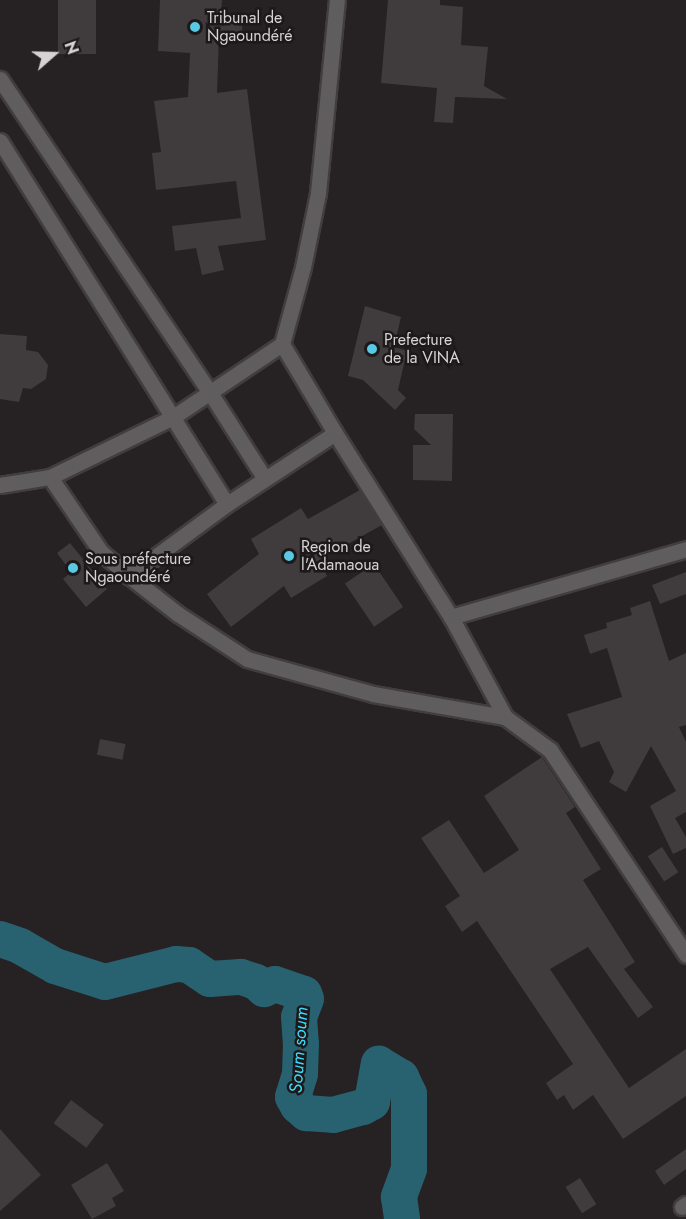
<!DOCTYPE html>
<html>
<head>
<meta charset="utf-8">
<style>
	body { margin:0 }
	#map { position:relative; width:686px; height:1219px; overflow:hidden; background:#262122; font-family:Jost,sans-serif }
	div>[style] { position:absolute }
	.river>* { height:36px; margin:-18px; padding:0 18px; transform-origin:18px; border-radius:18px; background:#28616f }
	.building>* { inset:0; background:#403b3c; transform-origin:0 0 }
	.roads { filter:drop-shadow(2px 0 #423d3e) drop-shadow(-2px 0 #423d3e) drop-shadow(0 2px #423d3e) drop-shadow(0 -2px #423d3e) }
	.minor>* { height:15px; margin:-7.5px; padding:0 7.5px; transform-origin:7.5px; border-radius:7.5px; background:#605d5e }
	.dots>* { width:16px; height:16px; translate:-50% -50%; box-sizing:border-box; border:3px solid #1d1819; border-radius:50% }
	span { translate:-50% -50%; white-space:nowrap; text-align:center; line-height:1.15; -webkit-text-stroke:5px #1d1819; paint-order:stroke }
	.poi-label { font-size:16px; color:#d6d3d4 }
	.left { translate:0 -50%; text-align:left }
	.water-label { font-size:18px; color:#3bdcff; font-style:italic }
	.north { position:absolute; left:24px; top:24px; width:60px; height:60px; -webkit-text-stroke:4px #1d1819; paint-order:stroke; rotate:70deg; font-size:16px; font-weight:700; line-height:24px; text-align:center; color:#d6d3d4 }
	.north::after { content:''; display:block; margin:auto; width:21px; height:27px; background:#d6d3d4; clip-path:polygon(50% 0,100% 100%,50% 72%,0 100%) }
</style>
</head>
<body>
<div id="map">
	<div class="river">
		<i style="left:0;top:939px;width:21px;rotate:19deg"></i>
		<i style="left:20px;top:946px;width:40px;rotate:29.7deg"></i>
		<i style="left:55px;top:966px;width:52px;rotate:17.7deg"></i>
		<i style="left:105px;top:982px;width:73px;rotate:-14.2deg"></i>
		<i style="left:176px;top:964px;width:13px;rotate:4deg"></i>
		<i style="left:189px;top:965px;width:25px;rotate:34deg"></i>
		<i style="left:210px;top:979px;width:31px;rotate:-4deg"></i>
		<i style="left:241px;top:977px;width:16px;rotate:18deg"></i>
		<i style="left:256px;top:982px;width:11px;rotate:41deg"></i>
		<i style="left:264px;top:989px;width:12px;rotate:-24deg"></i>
		<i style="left:275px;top:984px;width:31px;rotate:19deg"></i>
		<i style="left:304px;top:994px;width:5px;rotate:68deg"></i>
		<i style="left:306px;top:999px;width:19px;rotate:111deg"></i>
		<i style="left:299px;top:1017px;width:27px;rotate:86deg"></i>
		<i style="left:301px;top:1044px;width:30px;rotate:92deg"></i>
		<i style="left:300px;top:1074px;width:24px;rotate:107deg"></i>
		<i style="left:293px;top:1097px;width:10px;rotate:61deg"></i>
		<i style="left:298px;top:1106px;width:11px;rotate:41deg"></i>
		<i style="left:306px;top:1113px;width:27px;rotate:4deg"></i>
		<i style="left:333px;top:1115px;width:31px;rotate:-15deg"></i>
		<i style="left:363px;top:1107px;width:10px;rotate:-29deg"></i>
		<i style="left:372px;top:1102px;width:39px;rotate:-80deg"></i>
		<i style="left:379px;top:1064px;width:26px;rotate:31deg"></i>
		<i style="left:401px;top:1077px;width:19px;rotate:65deg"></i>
		<i style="left:409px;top:1094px;width:75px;rotate:90deg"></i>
		<i style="left:409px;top:1169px;width:30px;rotate:110deg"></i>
		<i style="left:399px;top:1197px;width:22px;rotate:82deg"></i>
	</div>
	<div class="building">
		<i style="left:58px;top:0;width:38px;height:54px"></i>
		<i style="clip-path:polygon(160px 0,222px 0,221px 14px,243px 16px,241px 40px,219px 37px,217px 93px,247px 89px,266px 240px,218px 246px,224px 270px,202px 275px,196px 248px,175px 251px,172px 226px,241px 218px,236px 181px,156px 190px,152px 153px,161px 152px,154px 101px,188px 97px,190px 53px,158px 51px)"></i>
		<i style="clip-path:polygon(388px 0,440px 0,440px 5px,463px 7px,461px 45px,488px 47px,484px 86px,507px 99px,455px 97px,453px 123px,434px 122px,437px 88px,381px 83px)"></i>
		<i style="clip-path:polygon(365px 306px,401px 317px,394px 347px,407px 351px,398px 390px,406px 398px,395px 410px,363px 380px,348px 376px)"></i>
		<i style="clip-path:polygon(0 334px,27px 336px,26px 350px,38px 352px,48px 365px,46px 379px,31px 389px,23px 388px,19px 402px,0 399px)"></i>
		<i style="clip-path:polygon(415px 414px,453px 414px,452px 481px,413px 480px,413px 445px,431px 445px,414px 429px)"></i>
		<i style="clip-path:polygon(360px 490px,382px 525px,319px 560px,327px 576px,291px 598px,284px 586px,231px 627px,207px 594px,259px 554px,251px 539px,301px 508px,308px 519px)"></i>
		<i style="clip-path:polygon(70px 543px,107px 589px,86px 607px,63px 579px,71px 572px,57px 553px)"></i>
		<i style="left:374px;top:564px;width:52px;height:35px;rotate:56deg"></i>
		<i style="clip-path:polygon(686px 572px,686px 594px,660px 604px,652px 585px)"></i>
		<i style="clip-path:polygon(650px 601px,669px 661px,686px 653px,686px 725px,679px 727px,686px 742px,686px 812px,675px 818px,686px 837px,686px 848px,673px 854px,650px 806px,676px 791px,651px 746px,626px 792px,609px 782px,614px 772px,599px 741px,581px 748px,567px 714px,622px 697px,607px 648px,590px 654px,584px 635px,607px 628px,606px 623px,632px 615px,630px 608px)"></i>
		<i style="left:100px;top:739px;width:26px;height:16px;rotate:11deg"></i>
		<i style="clip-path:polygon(542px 757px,575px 807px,566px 813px,601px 869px,583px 880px,635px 962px,624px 969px,653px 1007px,638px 1018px,588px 947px,550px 969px,629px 1088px,686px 1049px,686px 1096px,623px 1139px,593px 1095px,573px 1110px,564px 1095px,557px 1100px,546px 1083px,573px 1064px,477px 921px,462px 932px,445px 906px,460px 896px,421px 838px,449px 820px,484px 873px,519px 850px,484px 796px)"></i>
		<i style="left:662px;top:847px;width:30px;height:17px;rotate:57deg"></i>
		<i style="left:71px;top:1100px;width:41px;height:29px;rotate:37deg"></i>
		<i style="clip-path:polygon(0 1129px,41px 1175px,0 1211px)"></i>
		<i style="clip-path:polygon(686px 1149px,686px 1169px,664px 1185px,655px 1171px)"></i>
		<i style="clip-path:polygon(107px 1163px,124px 1191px,112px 1198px,116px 1206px,92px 1219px,71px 1185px)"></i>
		<i style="left:580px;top:1178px;width:31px;height:17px;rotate:58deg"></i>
	</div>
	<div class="roads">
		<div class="minor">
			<i style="left:0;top:79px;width:376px;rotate:56.2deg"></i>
			<i style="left:209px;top:391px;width:104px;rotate:57.5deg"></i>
			<i style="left:0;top:141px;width:428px;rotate:58deg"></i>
			<i style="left:335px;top:433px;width:218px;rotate:57.8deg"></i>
			<i style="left:451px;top:617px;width:245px;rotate:-16.1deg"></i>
			<i style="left:50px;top:477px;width:91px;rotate:55.8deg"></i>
			<i style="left:101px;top:552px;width:37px;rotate:41deg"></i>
			<i style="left:129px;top:576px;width:122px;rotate:-36.3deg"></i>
			<i style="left:227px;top:504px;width:129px;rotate:-33.3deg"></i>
			<i style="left:335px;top:433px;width:104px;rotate:-120.8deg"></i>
			<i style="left:0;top:485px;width:51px;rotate:-9.1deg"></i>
			<i style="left:50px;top:477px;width:137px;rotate:-26deg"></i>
			<i style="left:173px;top:417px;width:131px;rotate:-33.8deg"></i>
			<i style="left:282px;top:344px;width:80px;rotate:-74.7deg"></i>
			<i style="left:303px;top:267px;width:76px;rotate:-78.5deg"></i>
			<i style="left:318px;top:193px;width:194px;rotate:-84.4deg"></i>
			<i style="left:129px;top:576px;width:62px;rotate:37.8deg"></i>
			<i style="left:178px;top:614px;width:82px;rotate:33.1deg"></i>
			<i style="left:247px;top:659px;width:131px;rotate:15.5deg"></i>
			<i style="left:373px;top:694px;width:134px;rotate:9.9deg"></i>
			<i style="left:451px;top:617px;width:114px;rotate:61.6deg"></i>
			<i style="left:505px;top:717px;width:56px;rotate:36.3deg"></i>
			<i style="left:550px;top:750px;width:246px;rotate:56.4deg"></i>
			<i style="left:682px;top:1207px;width:5px;rotate:-37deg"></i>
		</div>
	</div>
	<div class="dots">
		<i style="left:195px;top:27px;background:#58c9e4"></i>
		<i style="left:372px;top:349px;background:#58c9e4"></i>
		<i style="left:289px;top:556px;background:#58c9e4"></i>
		<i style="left:73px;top:568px;background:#58c9e4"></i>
	</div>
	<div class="poi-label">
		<span class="left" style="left:207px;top:27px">Tribunal de<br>Ngaoundéré</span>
		<span class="left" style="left:384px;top:349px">Prefecture<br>de la VINA</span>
		<span class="left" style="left:301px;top:556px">Region de<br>l'Adamaoua</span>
		<span class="left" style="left:85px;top:568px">Sous préfecture<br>Ngaoundéré</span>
	</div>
	<div class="water-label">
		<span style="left:299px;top:1050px;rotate:-86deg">Soum soum</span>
	</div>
	<div class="north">N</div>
</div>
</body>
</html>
